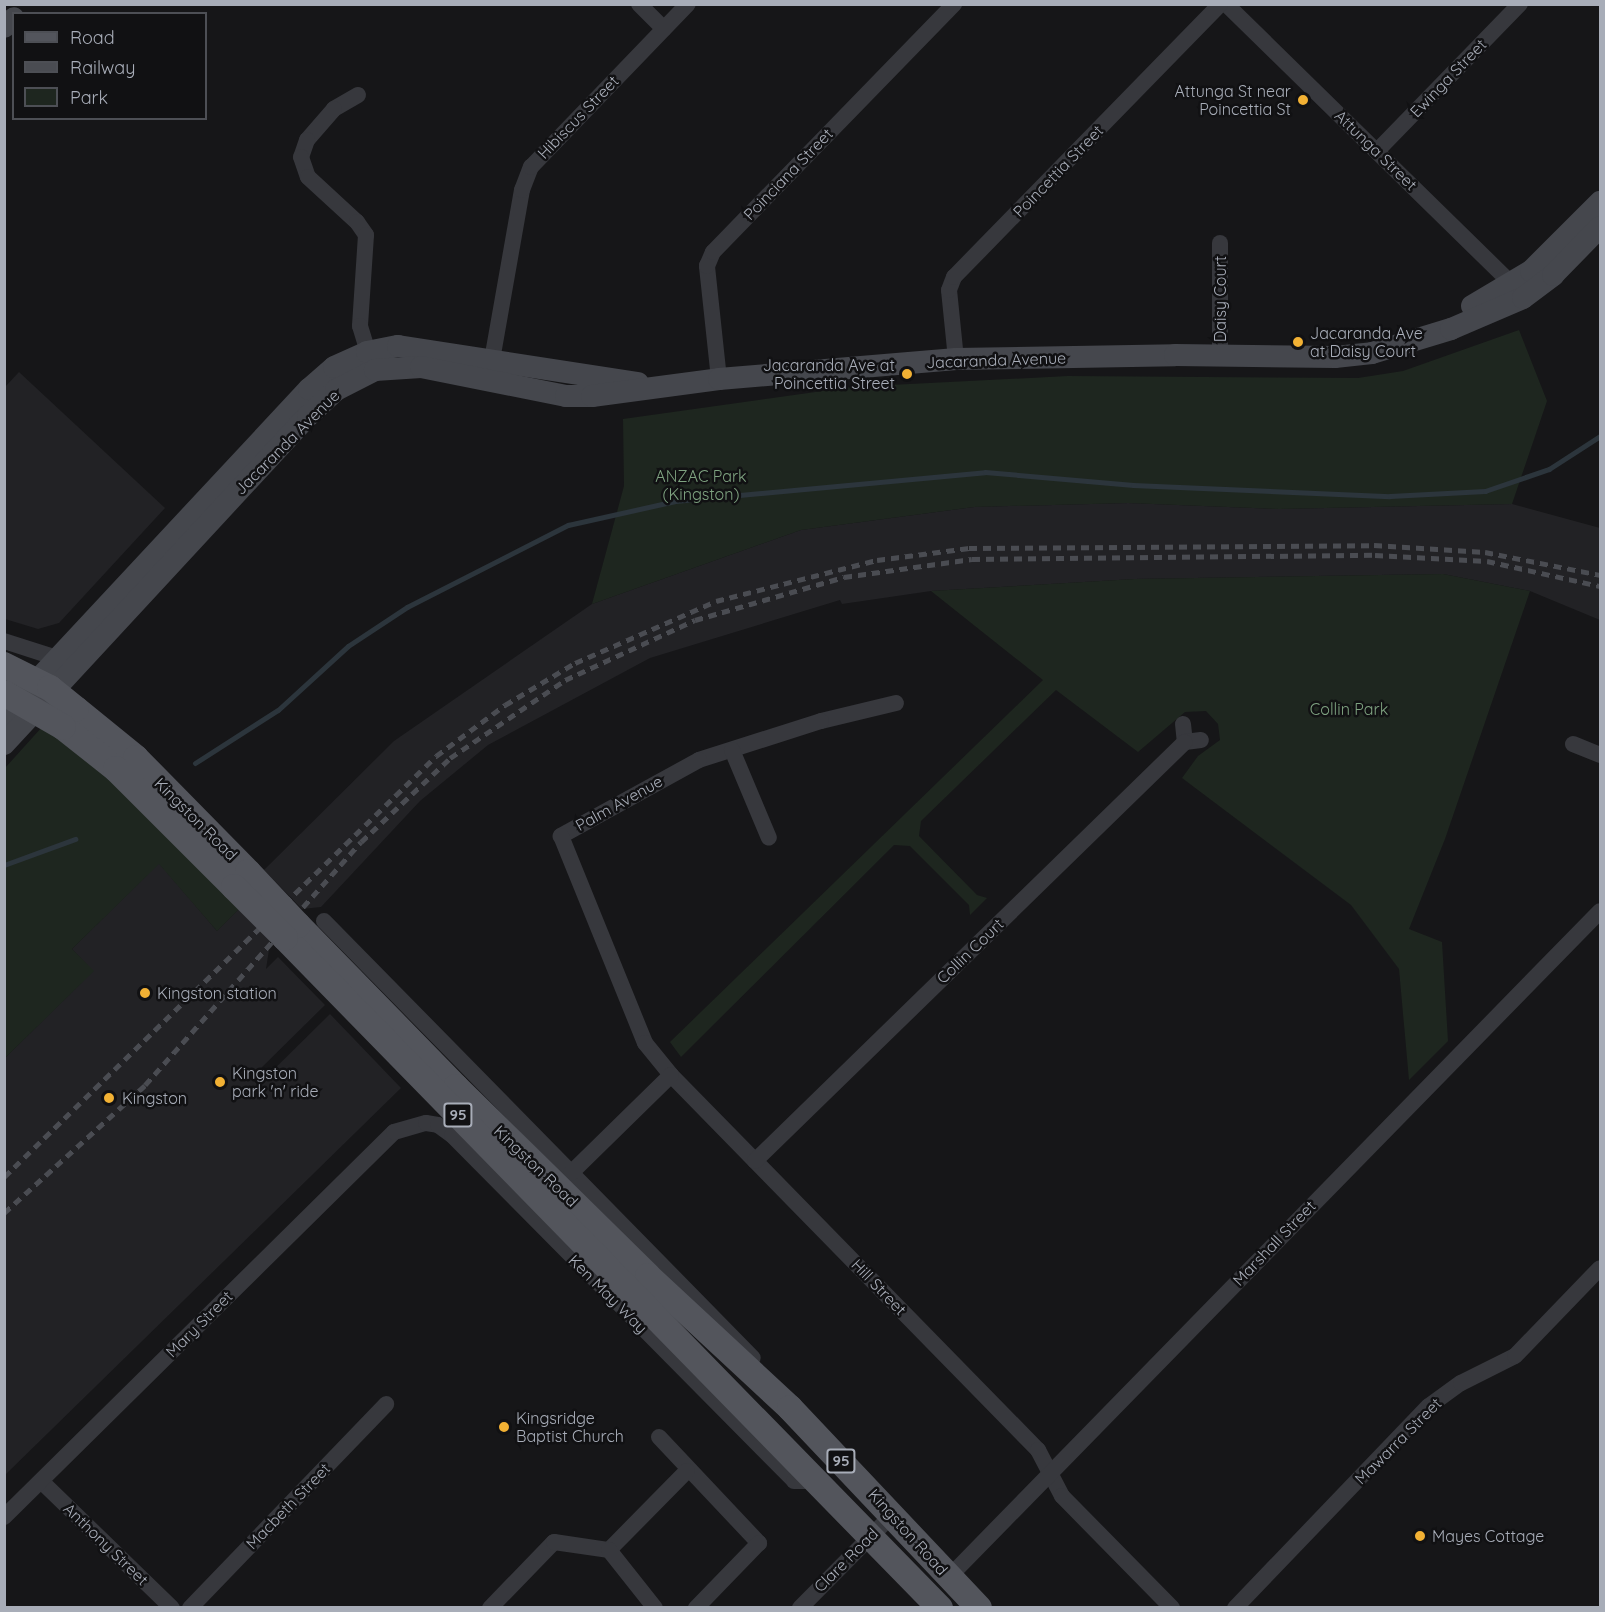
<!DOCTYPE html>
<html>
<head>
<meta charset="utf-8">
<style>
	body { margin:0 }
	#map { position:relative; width:1605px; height:1612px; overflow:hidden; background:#161618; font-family:Quicksand,sans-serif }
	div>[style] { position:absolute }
	.built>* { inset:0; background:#222225 }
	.green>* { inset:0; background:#1e261f }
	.stream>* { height:5px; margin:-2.5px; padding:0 2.5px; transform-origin:2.5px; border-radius:2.5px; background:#2c353c }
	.street>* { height:16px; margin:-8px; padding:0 8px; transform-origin:8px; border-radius:8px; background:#37383d }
	.secondary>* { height:22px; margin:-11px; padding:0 11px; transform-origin:11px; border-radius:11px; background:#45474d }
	.primary>* { height:26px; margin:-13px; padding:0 13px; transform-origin:13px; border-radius:13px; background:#53555c }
	.rail>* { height:4.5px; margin-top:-2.25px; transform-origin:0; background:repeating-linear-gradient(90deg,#4a4c52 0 8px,transparent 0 14px) }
	.primary-bridge>* { height:26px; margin:-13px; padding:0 13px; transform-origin:13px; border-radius:13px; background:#53555c }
	.dots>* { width:16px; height:16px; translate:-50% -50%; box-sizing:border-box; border:3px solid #111113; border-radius:50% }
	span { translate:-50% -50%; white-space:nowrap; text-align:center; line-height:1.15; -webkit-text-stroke:5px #111113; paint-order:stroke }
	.shield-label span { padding:2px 4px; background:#111113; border:2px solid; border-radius:4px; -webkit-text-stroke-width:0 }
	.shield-label { font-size:15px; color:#a8adb8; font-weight:700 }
	.street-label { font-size:16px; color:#a8adb8 }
	.poi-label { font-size:16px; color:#a8adb8 }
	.right { translate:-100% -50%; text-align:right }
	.left { translate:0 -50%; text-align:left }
	.park-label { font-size:16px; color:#7fa381 }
	.frame { position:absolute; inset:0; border:6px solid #a8adb8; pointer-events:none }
	.legend { position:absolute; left:12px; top:12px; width:195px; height:108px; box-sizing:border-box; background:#111113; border:2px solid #4d4f55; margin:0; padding:8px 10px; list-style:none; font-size:18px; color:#a8adb8 }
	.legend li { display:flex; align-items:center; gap:12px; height:30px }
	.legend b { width:30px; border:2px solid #4d4f55 }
</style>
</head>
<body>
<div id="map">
	<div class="built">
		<i style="clip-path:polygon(19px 372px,165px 508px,59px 623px,38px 629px,5px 619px,5px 387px)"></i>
		<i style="clip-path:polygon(1128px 503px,1279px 509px,1512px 504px,1600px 528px,1600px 620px,1530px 591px,1443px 574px,1135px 579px,931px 591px,842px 604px,840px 600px,650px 658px,488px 745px,420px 801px,321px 907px,302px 909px,264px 870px,394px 741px,592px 604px,801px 530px,974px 507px)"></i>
		<i style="clip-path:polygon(159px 863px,217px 931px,241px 907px,271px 937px,266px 969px,278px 957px,325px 1005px,251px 1078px,258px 1085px,330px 1014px,401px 1088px,5px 1475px,5px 1058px,93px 971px,72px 949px)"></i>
	</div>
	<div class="green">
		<i style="clip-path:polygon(1519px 330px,1547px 401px,1512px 504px,1279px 509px,1128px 503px,974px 507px,801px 530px,592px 604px,624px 486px,623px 419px,851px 387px,1068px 376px,1358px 378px,1403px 371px)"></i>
		<i style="clip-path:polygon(1443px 574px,1530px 591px,1445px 839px,1409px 929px,1442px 942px,1448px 1041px,1409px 1080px,1399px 969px,1351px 905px,1182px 778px,1198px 756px,1220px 740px,1218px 724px,1206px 711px,1185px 712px,1138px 752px,1056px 690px,921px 821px,919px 836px,977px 895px,987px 898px,970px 915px,969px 905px,910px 846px,894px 845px,681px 1057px,670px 1042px,1043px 680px,931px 591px,1135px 579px)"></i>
		<i style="clip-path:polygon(42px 727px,105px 775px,241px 907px,217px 931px,159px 864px,72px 949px,94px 971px,5px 1058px,5px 768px)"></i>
	</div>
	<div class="stream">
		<i style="left:195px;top:763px;width:98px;rotate:-32.6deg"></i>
		<i style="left:278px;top:710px;width:95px;rotate:-42.4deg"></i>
		<i style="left:348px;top:646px;width:71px;rotate:-33.5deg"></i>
		<i style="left:407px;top:607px;width:181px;rotate:-27deg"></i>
		<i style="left:568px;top:525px;width:110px;rotate:-12.6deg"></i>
		<i style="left:675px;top:501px;width:311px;rotate:-5.3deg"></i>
		<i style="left:985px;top:472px;width:149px;rotate:5deg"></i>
		<i style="left:1133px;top:485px;width:257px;rotate:2.5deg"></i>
		<i style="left:1390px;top:496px;width:95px;rotate:-3deg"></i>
		<i style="left:1485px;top:491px;width:68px;rotate:-19deg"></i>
		<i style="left:1549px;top:469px;width:61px;rotate:-32.9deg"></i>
		<i style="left:4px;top:865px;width:76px;rotate:-20.1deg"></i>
	</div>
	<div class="street">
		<i style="left:639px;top:4px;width:35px;rotate:45deg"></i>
		<i style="left:1226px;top:4px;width:410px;rotate:44.4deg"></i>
		<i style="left:358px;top:95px;width:28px;rotate:150deg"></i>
		<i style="left:334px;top:109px;width:41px;rotate:131.1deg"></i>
		<i style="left:307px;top:140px;width:18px;rotate:109deg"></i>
		<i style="left:301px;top:157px;width:21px;rotate:71deg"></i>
		<i style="left:308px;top:177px;width:67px;rotate:42.6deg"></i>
		<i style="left:357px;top:222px;width:16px;rotate:55deg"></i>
		<i style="left:366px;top:235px;width:91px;rotate:93.8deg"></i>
		<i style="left:360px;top:326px;width:39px;rotate:73deg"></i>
		<i style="left:1377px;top:151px;width:205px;rotate:-45.8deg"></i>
		<i style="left:1220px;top:243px;width:113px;rotate:90deg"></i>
		<i style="left:956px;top:359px;width:69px;rotate:-95.8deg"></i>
		<i style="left:949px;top:290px;width:14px;rotate:-69deg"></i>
		<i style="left:954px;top:277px;width:381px;rotate:-45.7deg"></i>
		<i style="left:492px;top:360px;width:173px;rotate:-80deg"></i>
		<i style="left:522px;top:190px;width:25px;rotate:-69deg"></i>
		<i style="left:531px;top:167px;width:226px;rotate:-46.1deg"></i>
		<i style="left:719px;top:379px;width:114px;rotate:-96.1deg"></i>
		<i style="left:707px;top:266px;width:15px;rotate:-67deg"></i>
		<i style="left:713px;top:252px;width:346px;rotate:-45.8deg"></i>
		<i style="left:4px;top:641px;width:56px;rotate:17.8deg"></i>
		<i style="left:896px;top:703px;width:77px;rotate:166.5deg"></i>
		<i style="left:821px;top:721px;width:128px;rotate:162.3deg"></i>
		<i style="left:699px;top:760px;width:158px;rotate:151.2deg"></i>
		<i style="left:561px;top:836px;width:223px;rotate:67.9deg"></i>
		<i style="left:645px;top:1043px;width:41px;rotate:50.9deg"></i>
		<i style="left:671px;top:1075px;width:525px;rotate:45.62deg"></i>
		<i style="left:1038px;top:1450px;width:52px;rotate:62.4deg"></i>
		<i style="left:1062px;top:1496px;width:157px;rotate:45.5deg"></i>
		<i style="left:1183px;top:724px;width:18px;rotate:84deg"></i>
		<i style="left:1185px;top:742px;width:16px;rotate:-7deg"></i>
		<i style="left:1573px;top:744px;width:29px;rotate:22deg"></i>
		<i style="left:732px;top:750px;width:95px;rotate:67.2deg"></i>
		<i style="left:324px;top:921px;width:612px;rotate:45.53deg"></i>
		<i style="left:755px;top:1161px;width:600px;rotate:-44.26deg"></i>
		<i style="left:571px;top:1173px;width:140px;rotate:-44.4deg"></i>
		<i style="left:659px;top:1437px;width:146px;rotate:46.7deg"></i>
		<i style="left:759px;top:1543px;width:91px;rotate:134.1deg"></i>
		<i style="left:41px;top:1481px;width:182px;rotate:44.1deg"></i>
		<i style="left:4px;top:1517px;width:548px;rotate:-44.63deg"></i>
		<i style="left:394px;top:1132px;width:33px;rotate:-16deg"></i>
		<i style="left:426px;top:1123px;width:12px;rotate:9deg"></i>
		<i style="left:438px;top:1125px;width:17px;rotate:36deg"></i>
		<i style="left:452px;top:1135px;width:486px;rotate:45.3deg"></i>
		<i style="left:794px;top:1481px;width:22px"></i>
		<i style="left:609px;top:1550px;width:111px;rotate:-45.4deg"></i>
		<i style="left:949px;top:1577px;width:931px;rotate:-45.65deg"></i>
		<i style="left:190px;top:1608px;width:283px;rotate:-46.1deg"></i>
		<i style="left:490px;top:1608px;width:92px;rotate:-45.9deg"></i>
		<i style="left:554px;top:1542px;width:56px;rotate:8.3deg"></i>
		<i style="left:609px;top:1550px;width:74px;rotate:51.6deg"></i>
		<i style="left:800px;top:1608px;width:132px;rotate:-45.3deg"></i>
		<i style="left:1235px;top:1608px;width:280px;rotate:-46.2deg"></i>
		<i style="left:1429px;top:1406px;width:39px;rotate:-36deg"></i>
		<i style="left:1461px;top:1383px;width:60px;rotate:-26.6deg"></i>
		<i style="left:1515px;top:1356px;width:122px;rotate:-46deg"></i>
	</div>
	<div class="secondary">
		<i style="left:4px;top:27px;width:13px;rotate:-42deg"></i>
		<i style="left:1472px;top:306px;width:69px;rotate:-30.7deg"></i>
		<i style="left:1531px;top:271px;width:98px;rotate:-45deg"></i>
		<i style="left:4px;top:716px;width:447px;rotate:-47deg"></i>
		<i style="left:309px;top:389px;width:33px;rotate:-41deg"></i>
		<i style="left:334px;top:367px;width:36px;rotate:-24deg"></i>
		<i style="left:367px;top:352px;width:32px;rotate:-11deg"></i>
		<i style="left:398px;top:346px;width:243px;rotate:8.8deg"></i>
		<i style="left:4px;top:744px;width:447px;rotate:-47.2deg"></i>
		<i style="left:308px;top:416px;width:38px;rotate:-43deg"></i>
		<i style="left:336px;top:390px;width:44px;rotate:-27.1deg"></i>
		<i style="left:375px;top:370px;width:46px;rotate:-3.7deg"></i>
		<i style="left:421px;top:367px;width:148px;rotate:11.3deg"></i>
		<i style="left:566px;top:396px;width:26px"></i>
		<i style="left:592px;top:396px;width:128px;rotate:-7.6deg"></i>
		<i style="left:719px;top:379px;width:238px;rotate:-4.8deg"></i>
		<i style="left:956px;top:359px;width:219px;rotate:-1deg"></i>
		<i style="left:1175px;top:355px;width:160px;rotate:0.7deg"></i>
		<i style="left:1335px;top:357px;width:37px;rotate:-6deg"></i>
		<i style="left:1372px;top:353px;width:83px;rotate:-16.9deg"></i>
		<i style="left:1451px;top:329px;width:78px;rotate:-23.3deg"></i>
		<i style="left:1523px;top:298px;width:38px;rotate:-37deg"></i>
		<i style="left:1553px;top:275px;width:67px;rotate:-45.6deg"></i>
	</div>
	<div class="primary">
		<i style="left:76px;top:709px;width:77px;rotate:39.2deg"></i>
		<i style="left:136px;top:758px;width:160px;rotate:45.5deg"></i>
		<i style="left:63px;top:727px;width:68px;rotate:38.4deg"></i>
		<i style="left:116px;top:769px;width:167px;rotate:45deg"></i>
		<i style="left:298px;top:925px;width:226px;rotate:45.7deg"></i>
		<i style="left:456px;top:1087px;width:269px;rotate:44.5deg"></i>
		<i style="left:648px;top:1276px;width:194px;rotate:42.9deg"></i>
		<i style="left:790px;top:1408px;width:275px;rotate:46.6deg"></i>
		<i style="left:285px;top:938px;width:937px;rotate:45.65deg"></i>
	</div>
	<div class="rail">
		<i style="left:4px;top:1177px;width:603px;rotate:-44.26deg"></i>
		<i style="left:436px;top:756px;width:86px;rotate:-36.5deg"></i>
		<i style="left:505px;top:705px;width:82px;rotate:-31deg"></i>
		<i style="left:575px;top:663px;width:154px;rotate:-23.7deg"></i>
		<i style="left:716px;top:601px;width:166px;rotate:-14.3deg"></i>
		<i style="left:877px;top:560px;width:93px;rotate:-7.4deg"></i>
		<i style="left:969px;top:548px;width:405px;rotate:-0.4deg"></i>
		<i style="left:1374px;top:545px;width:111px;rotate:3.6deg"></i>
		<i style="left:1485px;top:552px;width:117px;rotate:11.3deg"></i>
		<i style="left:4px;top:1213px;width:190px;rotate:-42.2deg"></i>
		<i style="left:145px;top:1085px;width:325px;rotate:-48.4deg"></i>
		<i style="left:361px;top:842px;width:122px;rotate:-43.3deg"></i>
		<i style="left:450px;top:758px;width:139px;rotate:-34.1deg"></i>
		<i style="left:565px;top:680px;width:143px;rotate:-24.8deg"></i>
		<i style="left:695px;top:620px;width:155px;rotate:-16.1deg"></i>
		<i style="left:844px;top:577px;width:129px;rotate:-8deg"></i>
		<i style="left:972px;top:559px;width:403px;rotate:-0.6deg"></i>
		<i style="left:1375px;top:555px;width:112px;rotate:3.1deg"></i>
		<i style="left:1487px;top:561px;width:116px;rotate:12.5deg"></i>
	</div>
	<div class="primary-bridge">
		<i style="left:4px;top:665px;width:51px;rotate:26.6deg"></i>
		<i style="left:50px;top:688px;width:33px;rotate:39deg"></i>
		<i style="left:4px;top:693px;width:68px;rotate:30deg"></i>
		<i style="left:248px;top:872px;width:73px;rotate:46.7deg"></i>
		<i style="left:234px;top:887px;width:72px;rotate:45deg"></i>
	</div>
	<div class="dots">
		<i style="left:1303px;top:100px;background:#f2b134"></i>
		<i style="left:1298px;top:342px;background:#f2b134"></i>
		<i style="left:907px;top:374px;background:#f2b134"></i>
		<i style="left:145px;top:993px;background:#f2b134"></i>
		<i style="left:220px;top:1082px;background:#f2b134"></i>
		<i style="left:109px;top:1098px;background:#f2b134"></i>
		<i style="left:504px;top:1427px;background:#f2b134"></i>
		<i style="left:1420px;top:1536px;background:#f2b134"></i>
	</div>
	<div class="shield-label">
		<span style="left:458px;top:1115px">95</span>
		<span style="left:841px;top:1461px">95</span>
	</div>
	<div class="street-label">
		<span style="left:1448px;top:78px;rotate:-46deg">Ewinga Street</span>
		<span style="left:578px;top:117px;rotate:-46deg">Hibiscus Street</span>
		<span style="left:1376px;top:150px;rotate:44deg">Attunga Street</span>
		<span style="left:1058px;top:171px;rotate:-46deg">Poincettia Street</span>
		<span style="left:788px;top:174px;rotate:-46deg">Poinciana Street</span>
		<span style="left:1220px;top:299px;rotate:-90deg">Daisy Court</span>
		<span style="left:996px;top:360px;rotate:-2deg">Jacaranda Avenue</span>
		<span style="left:287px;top:442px;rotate:-45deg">Jacaranda Avenue</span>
		<span style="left:619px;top:803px;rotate:-29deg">Palm Avenue</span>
		<span style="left:196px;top:819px;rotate:45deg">Kingston Road</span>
		<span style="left:970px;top:951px;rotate:-44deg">Collin Court</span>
		<span style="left:536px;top:1166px;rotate:44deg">Kingston Road</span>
		<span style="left:1274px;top:1243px;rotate:-46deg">Marshall Street</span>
		<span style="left:879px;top:1287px;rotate:46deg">Hill Street</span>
		<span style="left:608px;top:1294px;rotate:45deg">Ken May Way</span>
		<span style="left:199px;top:1324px;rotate:-45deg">Mary Street</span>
		<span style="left:1398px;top:1441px;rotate:-45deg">Mawarra Street</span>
		<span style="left:288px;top:1506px;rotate:-46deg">Macbeth Street</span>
		<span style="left:908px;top:1532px;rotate:48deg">Kingston Road</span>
		<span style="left:106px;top:1544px;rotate:44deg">Anthony Street</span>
		<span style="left:846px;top:1560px;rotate:-45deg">Clare Road</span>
	</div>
	<div class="poi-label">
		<span class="right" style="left:1291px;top:100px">Attunga St near<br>Poincettia St</span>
		<span class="left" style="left:1310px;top:342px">Jacaranda Ave<br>at Daisy Court</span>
		<span class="right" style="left:895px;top:374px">Jacaranda Ave at<br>Poincettia Street</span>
		<span class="left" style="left:157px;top:993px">Kingston station</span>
		<span class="left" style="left:232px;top:1082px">Kingston<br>park 'n' ride</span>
		<span class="left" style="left:122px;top:1098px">Kingston</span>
		<span class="left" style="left:516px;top:1427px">Kingsridge<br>Baptist Church</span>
		<span class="left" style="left:1432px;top:1536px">Mayes Cottage</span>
	</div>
	<div class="park-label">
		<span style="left:701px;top:485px">ANZAC Park<br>(Kingston)</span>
		<span style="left:1349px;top:709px">Collin Park</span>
	</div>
	<div class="frame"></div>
	<ul class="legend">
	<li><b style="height:8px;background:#53555c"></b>Road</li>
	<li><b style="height:8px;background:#4a4c52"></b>Railway</li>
	<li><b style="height:16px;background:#1e261f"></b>Park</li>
	</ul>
</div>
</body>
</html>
